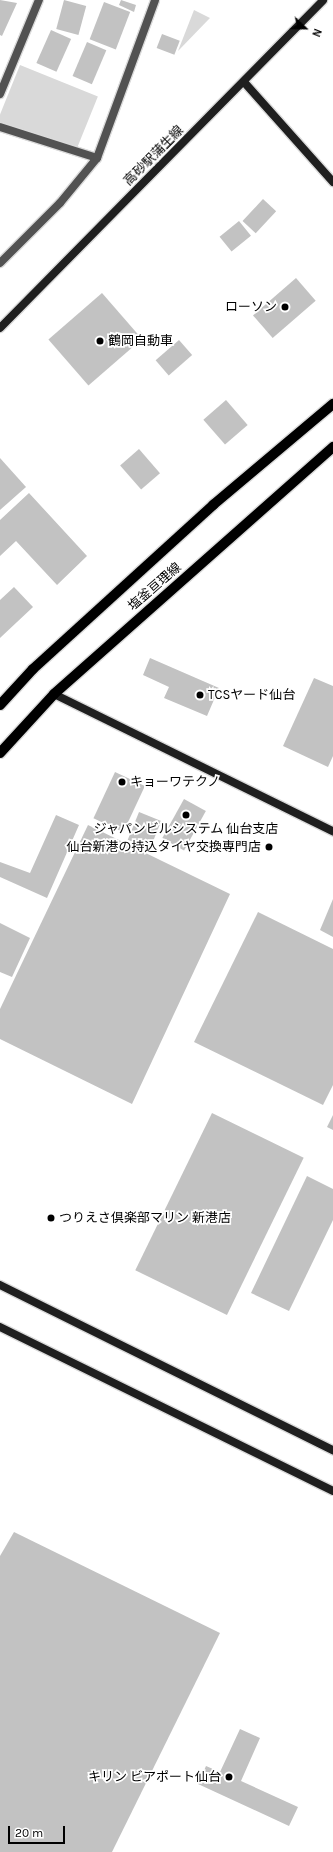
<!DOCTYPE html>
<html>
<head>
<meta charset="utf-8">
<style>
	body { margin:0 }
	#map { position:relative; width:333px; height:1852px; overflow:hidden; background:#fff; font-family:Karla,"Noto Sans JP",sans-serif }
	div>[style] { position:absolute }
	.green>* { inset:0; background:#d9d9d9; transform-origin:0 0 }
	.building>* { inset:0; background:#c2c2c2; transform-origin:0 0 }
	.roads { filter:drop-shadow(1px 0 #dbdbdb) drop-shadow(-1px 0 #dbdbdb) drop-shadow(0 1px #dbdbdb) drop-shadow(0 -1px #dbdbdb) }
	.street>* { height:8px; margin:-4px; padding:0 4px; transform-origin:4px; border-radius:4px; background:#525252 }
	.secondary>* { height:8px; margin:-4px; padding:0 4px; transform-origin:4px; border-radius:4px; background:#1f1f1f }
	.primary>* { height:10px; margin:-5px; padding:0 5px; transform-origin:5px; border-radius:5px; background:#000 }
	.dots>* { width:11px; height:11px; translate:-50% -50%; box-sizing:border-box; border:2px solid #fff; border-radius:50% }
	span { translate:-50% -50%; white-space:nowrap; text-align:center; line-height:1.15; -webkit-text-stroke:3.5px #fff; paint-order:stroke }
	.street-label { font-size:13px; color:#000 }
	.poi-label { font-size:13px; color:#000 }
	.right { translate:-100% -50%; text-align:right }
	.left { translate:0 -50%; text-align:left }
	.north { position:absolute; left:285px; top:8px; width:40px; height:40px; -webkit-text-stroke:3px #fff; paint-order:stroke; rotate:112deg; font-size:11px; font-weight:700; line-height:16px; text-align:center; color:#000 }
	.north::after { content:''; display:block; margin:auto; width:14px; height:18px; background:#000; clip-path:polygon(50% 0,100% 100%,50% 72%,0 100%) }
	.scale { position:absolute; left:8px; top:1826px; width:57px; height:18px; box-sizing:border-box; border:2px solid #000; border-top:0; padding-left:5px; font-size:12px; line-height:14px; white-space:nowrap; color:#000; -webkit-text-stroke:3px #fff; paint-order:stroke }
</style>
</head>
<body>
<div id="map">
	<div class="green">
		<i style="clip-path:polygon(194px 10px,210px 18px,178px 51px)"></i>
		<i style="left:20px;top:65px;width:84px;height:61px;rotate:22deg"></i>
	</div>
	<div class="building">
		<i style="clip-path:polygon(0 0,17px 3px,2px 36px,0 35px)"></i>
		<i style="left:64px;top:0;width:23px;height:30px;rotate:15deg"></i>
		<i style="clip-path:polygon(121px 0,136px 5px,134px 12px,119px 5px)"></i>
		<i style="left:104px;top:2px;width:28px;height:40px;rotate:21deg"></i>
		<i style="left:51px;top:30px;width:22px;height:36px;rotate:24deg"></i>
		<i style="left:162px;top:34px;width:19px;height:15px;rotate:21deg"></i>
		<i style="left:87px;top:42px;width:21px;height:37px;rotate:23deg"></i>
		<i style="left:263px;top:199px;width:18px;height:30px;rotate:43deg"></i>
		<i style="left:239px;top:221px;width:19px;height:25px;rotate:51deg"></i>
		<i style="left:296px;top:278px;width:30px;height:57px;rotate:49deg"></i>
		<i style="left:102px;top:293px;width:61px;height:71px;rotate:49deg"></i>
		<i style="left:179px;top:340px;width:20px;height:31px;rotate:49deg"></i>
		<i style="left:226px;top:400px;width:33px;height:30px;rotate:49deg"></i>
		<i style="left:139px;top:449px;width:32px;height:25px;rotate:49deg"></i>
		<i style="clip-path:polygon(0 458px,26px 487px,0 510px)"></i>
		<i style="clip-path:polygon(29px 493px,87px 556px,57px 585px,16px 541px,0 556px,0 520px)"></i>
		<i style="clip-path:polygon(14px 587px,33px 607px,0 638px,0 600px)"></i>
		<i style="clip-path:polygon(150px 658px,219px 688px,207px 716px,164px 698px,169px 687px,143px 675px)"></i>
		<i style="clip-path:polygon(314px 678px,333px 686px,333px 756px,328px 767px,283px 746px)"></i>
		<i style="left:115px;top:772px;width:33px;height:51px;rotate:25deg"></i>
		<i style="left:184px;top:799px;width:25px;height:45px;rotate:29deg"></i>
		<i style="left:139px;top:812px;width:24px;height:30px;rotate:22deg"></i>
		<i style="clip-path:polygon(56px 815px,79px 825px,47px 898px,0 877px,0 862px,30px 873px)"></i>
		<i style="clip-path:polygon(88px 825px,230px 894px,132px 1104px,0 1039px,0 1009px)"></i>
		<i style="clip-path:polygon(333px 899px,333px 937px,320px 930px)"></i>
		<i style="clip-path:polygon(258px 912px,333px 949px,333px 1085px,323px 1105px,194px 1042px)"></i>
		<i style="clip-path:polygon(0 923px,30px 938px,12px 977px,0 972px)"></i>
		<i style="left:212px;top:1113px;width:102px;height:175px;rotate:26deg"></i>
		<i style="clip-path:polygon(333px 1115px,333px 1130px,327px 1127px)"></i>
		<i style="clip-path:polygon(307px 1176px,333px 1189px,333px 1220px,289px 1311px,251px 1293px)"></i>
		<i style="clip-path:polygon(14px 1532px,220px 1633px,112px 1852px,0 1852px,0 1556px)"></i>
		<i style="clip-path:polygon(240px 1729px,260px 1738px,241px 1781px,298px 1807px,289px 1826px,198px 1784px,206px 1766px,220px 1772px)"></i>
	</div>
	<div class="roads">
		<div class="street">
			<i style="left:0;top:94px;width:102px;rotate:-67.5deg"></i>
			<i style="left:0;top:127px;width:102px;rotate:17.7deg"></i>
			<i style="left:0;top:263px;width:85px;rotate:-45deg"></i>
			<i style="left:60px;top:203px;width:58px;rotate:-50.6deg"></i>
			<i style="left:97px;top:158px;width:168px;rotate:-69.8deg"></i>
		</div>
		<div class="secondary">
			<i style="left:244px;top:82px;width:134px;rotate:48.3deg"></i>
			<i style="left:0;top:328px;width:460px;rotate:-45.4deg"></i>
			<i style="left:54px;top:694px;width:311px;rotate:26.2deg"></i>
			<i style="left:0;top:1285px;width:372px;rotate:26.4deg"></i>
			<i style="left:0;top:1327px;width:371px;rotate:26.2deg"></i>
		</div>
		<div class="primary">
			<i style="left:0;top:705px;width:49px;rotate:-47.5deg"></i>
			<i style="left:33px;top:669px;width:244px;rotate:-42.3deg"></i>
			<i style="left:213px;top:505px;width:157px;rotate:-40.1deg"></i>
			<i style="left:0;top:753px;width:80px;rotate:-47.5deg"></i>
			<i style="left:54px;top:694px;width:373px;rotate:-41.5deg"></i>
		</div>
	</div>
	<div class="dots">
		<i style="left:285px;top:307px;background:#000"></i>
		<i style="left:100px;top:341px;background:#000"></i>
		<i style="left:200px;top:695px;background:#000"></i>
		<i style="left:122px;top:782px;background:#000"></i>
		<i style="left:186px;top:815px;background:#000"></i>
		<i style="left:269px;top:847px;background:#000"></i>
		<i style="left:51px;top:1218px;background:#000"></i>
		<i style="left:229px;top:1777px;background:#000"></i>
	</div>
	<div class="street-label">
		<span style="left:154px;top:156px;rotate:-45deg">高砂駅蒲生線</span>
		<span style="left:155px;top:587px;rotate:-41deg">塩釜亘理線</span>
	</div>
	<div class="poi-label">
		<span class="right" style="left:277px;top:307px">ローソン</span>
		<span class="left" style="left:108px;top:341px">鶴岡自動車</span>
		<span class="left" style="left:208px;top:695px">TCSヤード仙台</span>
		<span class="left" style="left:130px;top:782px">キョーワテクノ</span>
		<span style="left:186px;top:829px">ジャパンビルシステム 仙台支店</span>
		<span class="right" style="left:261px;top:847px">仙台新港の持込タイヤ交換専門店</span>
		<span class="left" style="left:59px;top:1218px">つりえさ倶楽部マリン 新港店</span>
		<span class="right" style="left:221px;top:1777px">キリン ビアポート仙台</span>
	</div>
	<div class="north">N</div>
	<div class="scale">20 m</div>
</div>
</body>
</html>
